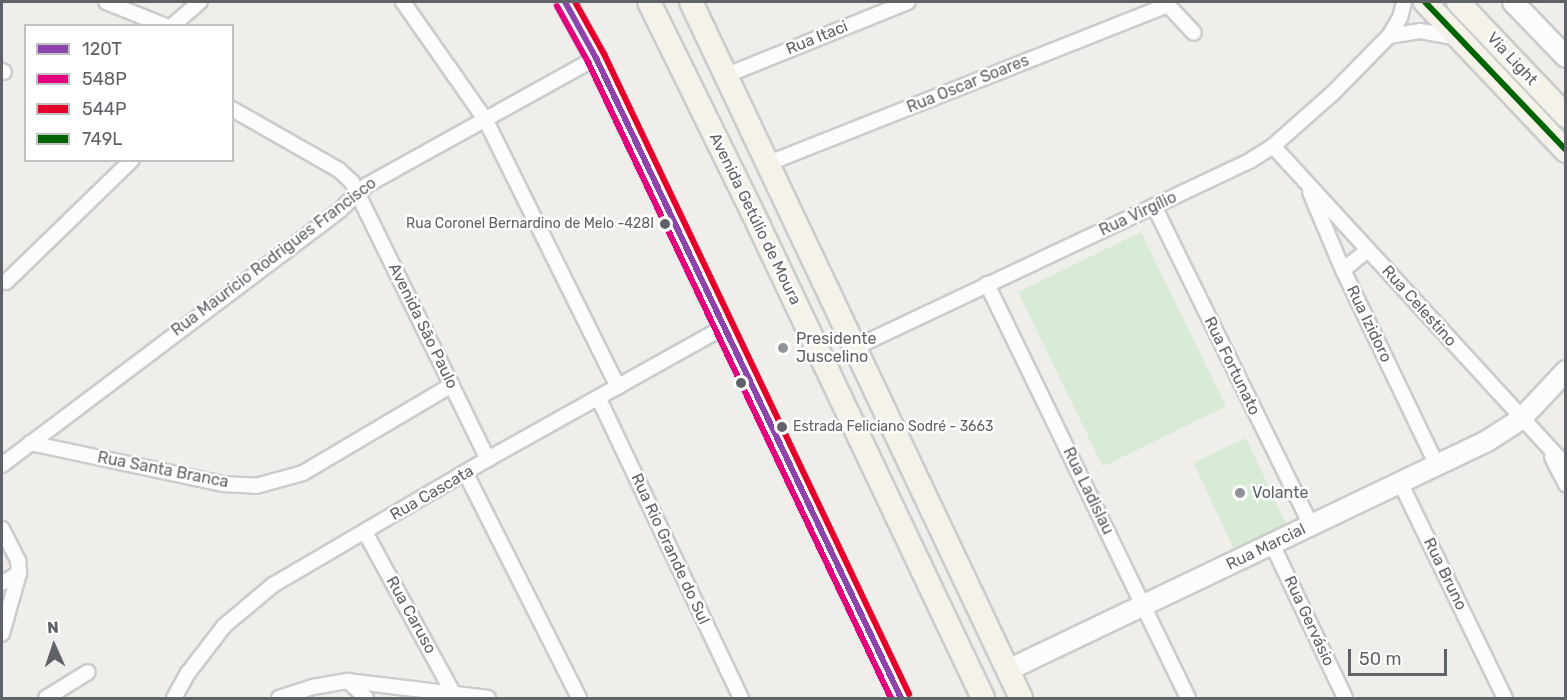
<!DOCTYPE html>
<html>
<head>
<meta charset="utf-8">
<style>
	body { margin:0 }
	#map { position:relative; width:1567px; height:700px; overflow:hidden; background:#efeeea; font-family:Rubik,sans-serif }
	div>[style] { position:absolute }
	.green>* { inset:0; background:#d8ebd6; transform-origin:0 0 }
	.roads { filter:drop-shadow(2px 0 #cbcccc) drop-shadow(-2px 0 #cbcccc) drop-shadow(0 2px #cbcccc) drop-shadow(0 -2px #cbcccc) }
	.street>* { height:14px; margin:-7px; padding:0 7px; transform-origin:7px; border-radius:7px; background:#fdfcfc }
	.secondary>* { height:20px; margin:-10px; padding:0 10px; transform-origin:10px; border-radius:10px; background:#fdfcfc }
	.primary>* { height:22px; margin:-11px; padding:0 11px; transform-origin:11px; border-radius:11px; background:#f4f2e9 }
	.bus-1>* { height:6px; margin:-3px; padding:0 3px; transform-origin:3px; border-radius:3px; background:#8e44ad }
	.bus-2>* { height:6px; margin:-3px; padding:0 3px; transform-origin:3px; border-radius:3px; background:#e5007d }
	.bus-3>* { height:6px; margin:-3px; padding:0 3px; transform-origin:3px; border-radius:3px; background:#e4002b }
	.bus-4>* { height:6px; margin:-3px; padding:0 3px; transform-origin:3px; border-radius:3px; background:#006400 }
	.dots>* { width:16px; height:16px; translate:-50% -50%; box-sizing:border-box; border:3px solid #fff; border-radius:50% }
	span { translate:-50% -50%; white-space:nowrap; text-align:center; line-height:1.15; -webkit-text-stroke:5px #fff; paint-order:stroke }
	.bus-label { font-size:14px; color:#5f6368 }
	.right { translate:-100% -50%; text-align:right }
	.left { translate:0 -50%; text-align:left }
	.street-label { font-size:16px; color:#5f6368 }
	.poi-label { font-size:16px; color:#5f6368 }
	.frame { position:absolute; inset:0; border:3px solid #5f6368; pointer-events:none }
	.legend { position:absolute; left:24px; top:24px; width:210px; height:138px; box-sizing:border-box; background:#fff; border:2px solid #bfc1c3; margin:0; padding:8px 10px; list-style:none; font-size:18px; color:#5f6368 }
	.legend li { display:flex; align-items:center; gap:12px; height:30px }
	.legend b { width:30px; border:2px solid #bfc1c3 }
	.north { position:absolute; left:24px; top:616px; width:60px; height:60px; -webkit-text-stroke:4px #fff; paint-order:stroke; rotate:357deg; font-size:16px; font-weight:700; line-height:24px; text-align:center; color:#5f6368 }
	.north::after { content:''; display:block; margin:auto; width:21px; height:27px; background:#5f6368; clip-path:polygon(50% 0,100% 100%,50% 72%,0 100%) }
	.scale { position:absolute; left:1348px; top:649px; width:99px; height:27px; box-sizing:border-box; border:3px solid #5f6368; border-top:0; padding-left:8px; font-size:18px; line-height:21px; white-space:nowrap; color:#5f6368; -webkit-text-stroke:4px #fff; paint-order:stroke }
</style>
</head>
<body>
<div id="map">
	<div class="green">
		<i style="left:1141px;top:232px;width:194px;height:137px;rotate:64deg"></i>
		<i style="left:1246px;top:438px;width:95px;height:58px;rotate:65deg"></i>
	</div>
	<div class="roads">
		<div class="street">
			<i style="left:106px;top:2px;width:65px;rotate:21.8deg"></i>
			<i style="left:403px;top:2px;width:143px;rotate:55deg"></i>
			<i style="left:485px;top:119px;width:299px;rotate:63.6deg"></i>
			<i style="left:1165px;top:2px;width:42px;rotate:46.9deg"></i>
			<i style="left:172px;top:26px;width:37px;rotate:-41deg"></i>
			<i style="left:1389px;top:36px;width:31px;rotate:-9deg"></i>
			<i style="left:1420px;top:31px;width:36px;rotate:10deg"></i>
			<i style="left:2px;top:71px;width:2px;rotate:27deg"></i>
			<i style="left:727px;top:75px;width:195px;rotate:-22deg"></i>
			<i style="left:232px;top:109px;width:123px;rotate:29.7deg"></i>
			<i style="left:339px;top:170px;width:18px;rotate:43deg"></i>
			<i style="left:352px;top:182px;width:309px;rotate:63.9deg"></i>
			<i style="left:1273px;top:146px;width:434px;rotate:47.5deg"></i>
			<i style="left:769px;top:163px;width:429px;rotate:-21.6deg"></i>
			<i style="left:1310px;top:192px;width:85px;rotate:67.1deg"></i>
			<i style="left:1343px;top:270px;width:216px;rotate:64.3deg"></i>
			<i style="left:1154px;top:206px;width:356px;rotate:63.8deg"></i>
			<i style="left:1343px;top:270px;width:32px;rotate:-39deg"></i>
			<i style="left:6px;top:282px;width:175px;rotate:-44.1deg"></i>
			<i style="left:987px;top:284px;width:460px;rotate:64.1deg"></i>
			<i style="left:856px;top:347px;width:437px;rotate:-25.3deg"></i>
			<i style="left:1251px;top:160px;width:26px;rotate:-32deg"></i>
			<i style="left:1273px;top:146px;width:80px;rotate:-41.5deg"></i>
			<i style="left:1333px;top:93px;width:80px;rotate:-45.5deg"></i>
			<i style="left:1389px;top:36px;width:21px;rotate:-59deg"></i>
			<i style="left:1400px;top:18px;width:16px;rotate:-76deg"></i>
			<i style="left:599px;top:399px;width:331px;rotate:64.6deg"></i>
			<i style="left:30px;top:443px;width:197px;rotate:12deg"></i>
			<i style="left:223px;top:484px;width:33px;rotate:3deg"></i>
			<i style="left:256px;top:486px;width:49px;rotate:-15.5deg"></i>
			<i style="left:303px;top:473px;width:173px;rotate:-30.6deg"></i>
			<i style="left:1552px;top:457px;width:31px;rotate:63deg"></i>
			<i style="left:2px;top:465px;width:423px;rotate:-37deg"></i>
			<i style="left:340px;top:210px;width:37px;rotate:-43deg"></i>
			<i style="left:367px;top:185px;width:262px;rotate:-29deg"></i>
			<i style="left:466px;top:474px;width:251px;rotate:63.2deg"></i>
			<i style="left:1400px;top:482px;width:240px;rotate:64.1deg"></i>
			<i style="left:2px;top:529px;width:36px;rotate:63deg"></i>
			<i style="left:18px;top:561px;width:12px;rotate:85deg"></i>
			<i style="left:19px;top:573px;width:63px;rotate:105.6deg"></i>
			<i style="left:365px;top:532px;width:189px;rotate:61.3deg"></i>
			<i style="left:1272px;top:544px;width:170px;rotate:64.6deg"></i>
			<i style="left:2px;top:583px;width:20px;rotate:-30deg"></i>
			<i style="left:348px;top:681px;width:25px;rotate:43deg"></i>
			<i style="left:46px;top:698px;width:49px;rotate:-31.8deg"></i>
			<i style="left:174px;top:698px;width:29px;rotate:-61deg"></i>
			<i style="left:188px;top:673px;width:59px;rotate:-52.5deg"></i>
			<i style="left:224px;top:626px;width:64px;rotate:-39.9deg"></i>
			<i style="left:273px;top:585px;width:249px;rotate:-30.4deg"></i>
			<i style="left:488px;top:459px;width:270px;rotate:-29.2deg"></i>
			<i style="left:279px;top:698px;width:36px;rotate:-18deg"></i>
			<i style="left:313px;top:687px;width:36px;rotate:-10deg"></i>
			<i style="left:348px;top:681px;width:141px;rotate:6.9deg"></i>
		</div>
		<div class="secondary">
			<i style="left:565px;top:2px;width:64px;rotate:61deg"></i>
			<i style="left:596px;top:58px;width:709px;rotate:64.52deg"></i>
			<i style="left:1513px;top:2px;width:76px;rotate:46.1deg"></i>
			<i style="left:1008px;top:670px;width:531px;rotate:-25.55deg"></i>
			<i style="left:1487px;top:441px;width:40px;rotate:-32.9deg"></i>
			<i style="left:1521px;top:419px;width:66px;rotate:-46.8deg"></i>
		</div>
		<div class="primary">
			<i style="left:649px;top:2px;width:250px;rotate:63.8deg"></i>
			<i style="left:759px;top:226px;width:522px;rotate:64.61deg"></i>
			<i style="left:691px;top:2px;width:770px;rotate:64.63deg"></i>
			<i style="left:1425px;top:2px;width:205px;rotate:46.6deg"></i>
			<i style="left:1458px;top:2px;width:157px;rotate:46.5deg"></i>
		</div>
	</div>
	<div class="bus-1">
		<i style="left:565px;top:2px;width:64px;rotate:61deg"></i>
		<i style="left:596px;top:58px;width:709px;rotate:64.52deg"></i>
	</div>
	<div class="bus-2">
		<i style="left:557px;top:6px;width:64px;rotate:61deg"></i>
		<i style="left:588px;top:62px;width:704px;rotate:64.53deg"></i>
	</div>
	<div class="bus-3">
		<i style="left:575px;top:2px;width:60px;rotate:60.9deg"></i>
		<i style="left:604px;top:54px;width:709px;rotate:64.52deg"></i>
	</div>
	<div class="bus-4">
		<i style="left:1425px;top:2px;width:204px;rotate:46.4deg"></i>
	</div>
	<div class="dots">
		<i style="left:665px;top:224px;background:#5f6368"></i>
		<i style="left:783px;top:348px;background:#919496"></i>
		<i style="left:741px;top:383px;background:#5f6368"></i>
		<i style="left:782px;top:427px;background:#5f6368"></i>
		<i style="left:1240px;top:493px;background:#919496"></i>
	</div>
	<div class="bus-label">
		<span class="right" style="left:654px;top:224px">Rua Coronel Bernardino de Melo -428I</span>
		<span class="left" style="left:793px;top:427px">Estrada Feliciano Sodré - 3663</span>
	</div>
	<div class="street-label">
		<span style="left:817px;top:38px;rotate:-22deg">Rua Itaci</span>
		<span style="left:1512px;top:59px;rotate:47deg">Via Light</span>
		<span style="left:968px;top:84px;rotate:-22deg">Rua Oscar Soares</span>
		<span style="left:1138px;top:214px;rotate:-25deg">Rua Virgílio</span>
		<span style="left:755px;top:219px;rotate:64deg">Avenida Getúlio de Moura</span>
		<span style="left:274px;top:257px;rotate:-37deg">Rua Maurício Rodrigues Francisco</span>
		<span style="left:1419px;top:306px;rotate:48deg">Rua Celestino</span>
		<span style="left:1369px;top:324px;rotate:64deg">Rua Izidoro</span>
		<span style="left:423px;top:326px;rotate:64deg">Avenida São Paulo</span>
		<span style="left:1232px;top:366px;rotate:64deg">Rua Fortunato</span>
		<span style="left:163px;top:470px;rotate:11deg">Rua Santa Branca</span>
		<span style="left:1088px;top:491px;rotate:64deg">Rua Ladislau</span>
		<span style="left:432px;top:493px;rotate:-30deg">Rua Cascata</span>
		<span style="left:1266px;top:547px;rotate:-26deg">Rua Marcial</span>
		<span style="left:670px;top:549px;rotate:65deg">Rua Rio Grande do Sul</span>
		<span style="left:1445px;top:574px;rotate:64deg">Rua Bruno</span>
		<span style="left:411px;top:615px;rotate:61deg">Rua Caruso</span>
		<span style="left:1309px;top:621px;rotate:65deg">Rua Gervásio</span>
	</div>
	<div class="poi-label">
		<span class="left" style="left:796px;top:348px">Presidente<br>Juscelino</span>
		<span class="left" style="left:1252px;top:493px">Volante</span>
	</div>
	<div class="frame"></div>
	<ul class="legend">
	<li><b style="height:8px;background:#8e44ad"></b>120T</li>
	<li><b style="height:8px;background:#e5007d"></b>548P</li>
	<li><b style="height:8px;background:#e4002b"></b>544P</li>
	<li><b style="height:8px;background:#006400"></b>749L</li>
	</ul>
	<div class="north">N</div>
	<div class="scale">50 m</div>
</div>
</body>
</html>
